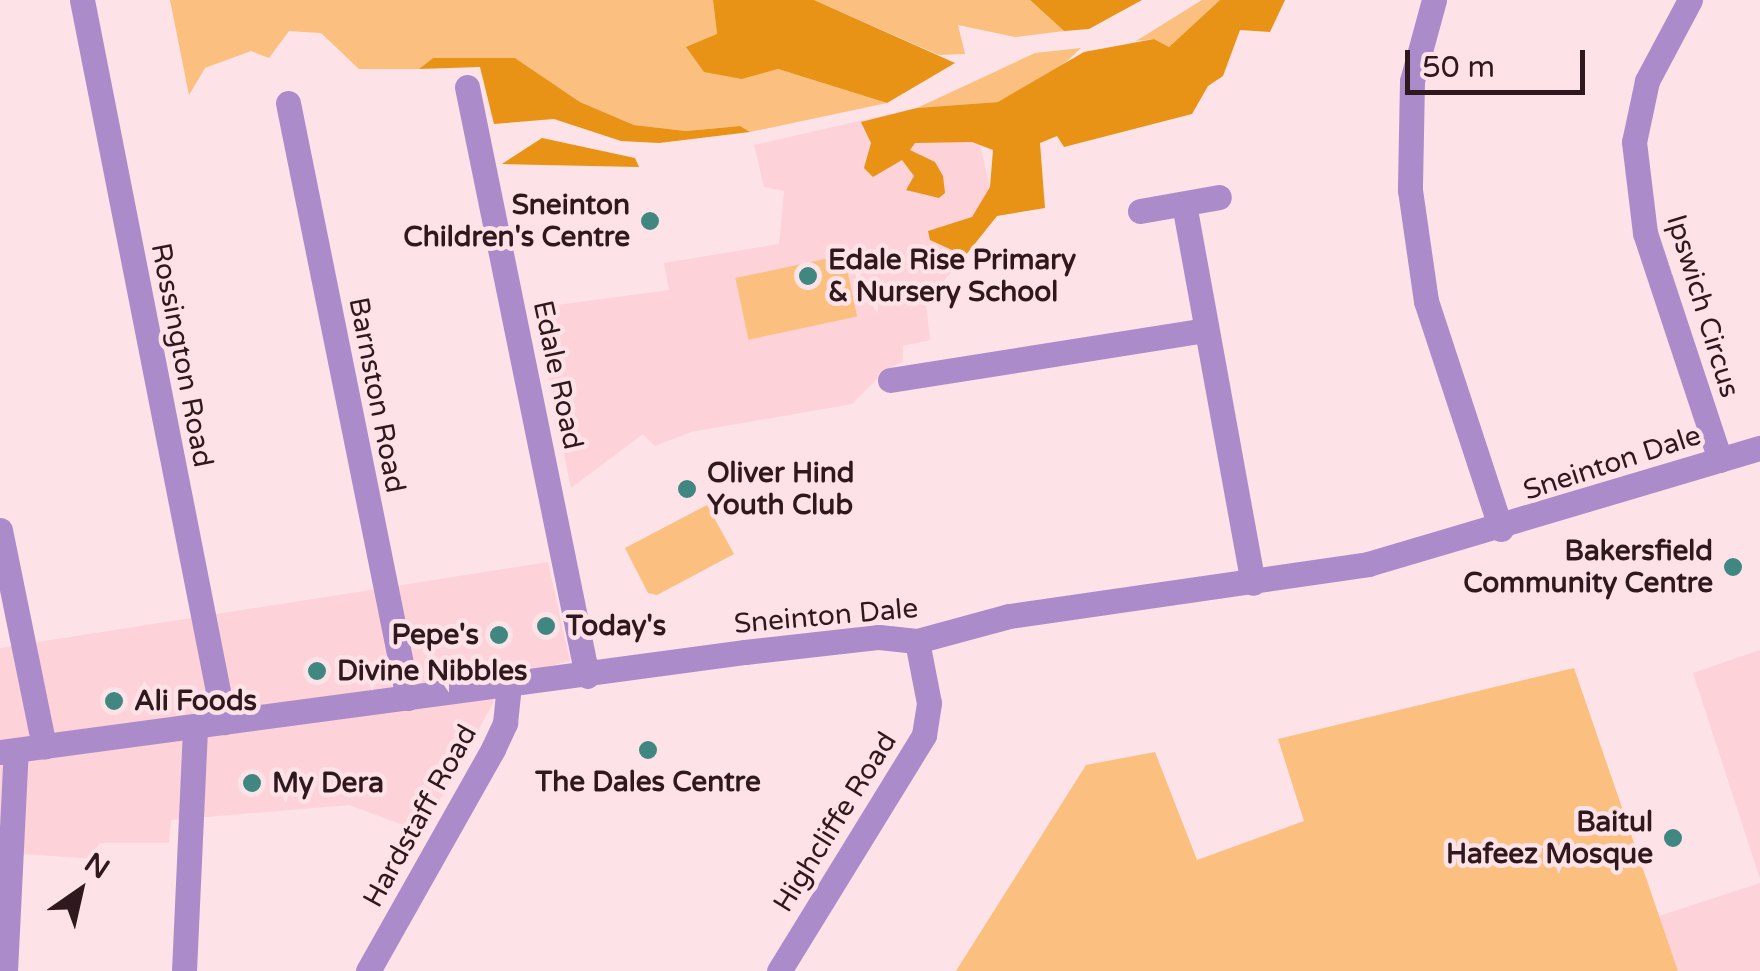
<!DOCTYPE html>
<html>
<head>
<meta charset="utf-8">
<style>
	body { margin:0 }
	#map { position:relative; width:1760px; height:971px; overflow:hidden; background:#fde3e7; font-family:"Varela Round",sans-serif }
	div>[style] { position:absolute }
	.built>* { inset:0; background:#fdd2d8 }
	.green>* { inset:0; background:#fbbf7f; transform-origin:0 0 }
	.forest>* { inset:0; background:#e89316 }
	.minor>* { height:25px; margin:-12.5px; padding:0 12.5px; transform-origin:12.5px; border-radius:12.5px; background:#ac8bca }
	.dots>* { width:28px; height:28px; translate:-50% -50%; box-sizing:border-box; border:5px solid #fde3e7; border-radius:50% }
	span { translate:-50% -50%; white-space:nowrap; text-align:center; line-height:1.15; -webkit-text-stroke:9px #fde3e7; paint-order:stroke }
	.poi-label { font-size:28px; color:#30191e; font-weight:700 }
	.right { translate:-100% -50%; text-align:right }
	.left { translate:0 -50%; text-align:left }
	.street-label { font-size:28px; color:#30191e }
	.north { position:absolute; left:30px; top:841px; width:100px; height:100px; -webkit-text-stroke:8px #fde3e7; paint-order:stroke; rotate:34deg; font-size:28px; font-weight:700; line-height:40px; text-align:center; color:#30191e }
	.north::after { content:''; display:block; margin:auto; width:35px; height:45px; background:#30191e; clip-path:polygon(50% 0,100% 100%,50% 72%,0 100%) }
	.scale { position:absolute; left:1405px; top:50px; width:180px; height:45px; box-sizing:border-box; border:5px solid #30191e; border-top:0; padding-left:12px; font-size:30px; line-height:35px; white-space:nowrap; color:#30191e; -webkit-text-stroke:8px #fde3e7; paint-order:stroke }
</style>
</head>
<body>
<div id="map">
	<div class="built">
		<i style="clip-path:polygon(966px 87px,997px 216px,926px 303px,930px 340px,903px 346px,903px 362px,887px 369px,852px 404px,691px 432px,655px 446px,643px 434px,571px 488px,534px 308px,669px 290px,664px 263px,779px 244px,784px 191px,764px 187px,754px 145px,916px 108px)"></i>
		<i style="clip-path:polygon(548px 562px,570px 661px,508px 676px,422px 832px,349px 805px,171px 820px,169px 843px,100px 843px,98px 859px,7px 853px,0 876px,0 648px)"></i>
		<i style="clip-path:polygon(1760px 650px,1760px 879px,1693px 673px)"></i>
		<i style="clip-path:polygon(1760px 883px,1760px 971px,1678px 971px,1659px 916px)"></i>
	</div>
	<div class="green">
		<i style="clip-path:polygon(170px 0,713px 0,717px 34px,742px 79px,778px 69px,887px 103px,750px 132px,739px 126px,686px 131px,634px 125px,580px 102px,515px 58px,433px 58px,419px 69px,359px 69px,321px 33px,289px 31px,269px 58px,251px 51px,205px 68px,189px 95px)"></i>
		<i style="clip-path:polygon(814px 0,1030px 0,1064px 31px,1015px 37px,958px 25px,965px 54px,939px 55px)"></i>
		<i style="clip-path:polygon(1202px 0,1220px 0,1169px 47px,1154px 39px,1136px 41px)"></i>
		<i style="clip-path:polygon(1081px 48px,1053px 74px,998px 102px,917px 108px,1035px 53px)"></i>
		<i style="left:844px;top:255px;width:63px;height:111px;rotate:78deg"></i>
		<i style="clip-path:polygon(707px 505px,734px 554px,657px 595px,648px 593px,625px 548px)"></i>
		<i style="clip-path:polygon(1574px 668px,1678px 971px,956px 971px,1086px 765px,1155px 752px,1197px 860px,1304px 821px,1278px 739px)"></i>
	</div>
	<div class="forest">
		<i style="clip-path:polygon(713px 0,814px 0,955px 63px,887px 103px,778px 69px,742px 79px,704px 72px,686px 47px,717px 34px)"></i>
		<i style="clip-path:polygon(1030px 0,1142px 0,1089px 29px,1064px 31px)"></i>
		<i style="clip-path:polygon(1220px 0,1285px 0,1270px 32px,1240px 30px,1223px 76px,1208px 86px,1192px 114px,1064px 147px,1057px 136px,1040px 143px,1045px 208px,997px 216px,965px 256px,930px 240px,928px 231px,972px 217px,990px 187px,993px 150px,972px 142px,915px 143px,910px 150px,935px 162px,943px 176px,945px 193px,939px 198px,906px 190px,914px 176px,902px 160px,873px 177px,864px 168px,871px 143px,861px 122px,917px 108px,998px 102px,1084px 52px,1154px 39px,1169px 47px)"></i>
		<i style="clip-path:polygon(433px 58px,515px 58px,580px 102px,634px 125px,686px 131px,740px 126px,750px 132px,659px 143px,621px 141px,554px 119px,494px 124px,480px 67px,419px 69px)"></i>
		<i style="clip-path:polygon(542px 138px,635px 158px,639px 167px,502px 164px)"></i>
	</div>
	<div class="minor">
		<i style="left:82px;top:0;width:736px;rotate:78.87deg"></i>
		<i style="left:1434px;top:0;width:84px;rotate:105.2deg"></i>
		<i style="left:1412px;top:81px;width:109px;rotate:91.1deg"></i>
		<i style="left:1410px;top:190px;width:112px;rotate:81.8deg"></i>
		<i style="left:1426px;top:301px;width:240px;rotate:71.8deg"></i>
		<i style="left:1690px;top:0;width:92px;rotate:118deg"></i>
		<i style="left:1647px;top:81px;width:62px;rotate:102deg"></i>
		<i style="left:1634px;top:142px;width:92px;rotate:83.1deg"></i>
		<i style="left:1645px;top:233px;width:239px;rotate:71.7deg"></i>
		<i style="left:467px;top:87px;width:601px;rotate:78.48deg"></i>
		<i style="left:288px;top:103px;width:607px;rotate:78.6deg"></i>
		<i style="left:1184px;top:204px;width:385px;rotate:79.7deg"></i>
		<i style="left:1140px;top:211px;width:80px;rotate:-10deg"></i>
		<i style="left:890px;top:380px;width:318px;rotate:-9deg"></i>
		<i style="left:0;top:530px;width:221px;rotate:78.5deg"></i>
		<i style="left:0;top:752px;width:752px;rotate:-7.65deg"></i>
		<i style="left:745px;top:652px;width:135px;rotate:-6.4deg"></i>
		<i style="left:879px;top:637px;width:38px;rotate:6deg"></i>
		<i style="left:917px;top:641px;width:95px;rotate:-15.2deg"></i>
		<i style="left:1009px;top:616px;width:363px;rotate:-8.2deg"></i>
		<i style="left:1368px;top:564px;width:409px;rotate:-16.5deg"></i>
		<i style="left:5px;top:971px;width:221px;rotate:-87.2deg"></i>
		<i style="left:184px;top:971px;width:244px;rotate:-87.4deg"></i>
		<i style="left:368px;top:971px;width:255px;rotate:-60.6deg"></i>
		<i style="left:493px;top:749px;width:29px;rotate:-65deg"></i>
		<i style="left:505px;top:723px;width:37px;rotate:-84deg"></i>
		<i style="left:779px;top:971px;width:277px;rotate:-58.4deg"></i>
		<i style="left:924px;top:735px;width:32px;rotate:-81deg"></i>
		<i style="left:929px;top:703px;width:63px;rotate:-101deg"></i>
	</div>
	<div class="dots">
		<i style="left:650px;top:221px;background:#408781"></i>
		<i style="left:808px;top:276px;background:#408781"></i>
		<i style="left:687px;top:489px;background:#408781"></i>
		<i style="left:1733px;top:567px;background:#408781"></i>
		<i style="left:546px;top:626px;background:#408781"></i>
		<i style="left:499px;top:635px;background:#408781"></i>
		<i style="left:317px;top:671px;background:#408781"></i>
		<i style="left:114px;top:701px;background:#408781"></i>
		<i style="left:648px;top:750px;background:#408781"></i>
		<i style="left:252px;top:783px;background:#408781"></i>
		<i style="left:1673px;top:838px;background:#408781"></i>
	</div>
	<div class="poi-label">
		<span class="right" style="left:630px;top:221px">Sneinton<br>Children's Centre</span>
		<span class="left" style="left:828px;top:276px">Edale Rise Primary<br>&amp; Nursery School</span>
		<span class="left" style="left:707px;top:489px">Oliver Hind<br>Youth Club</span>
		<span class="right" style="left:1713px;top:567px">Bakersfield<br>Community Centre</span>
		<span class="left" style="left:566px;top:626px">Today's</span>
		<span class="right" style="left:479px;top:635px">Pepe's</span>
		<span class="left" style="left:337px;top:671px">Divine Nibbles</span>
		<span class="left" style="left:134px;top:701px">Ali Foods</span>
		<span style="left:648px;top:782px">The Dales Centre</span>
		<span class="left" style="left:272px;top:783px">My Dera</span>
		<span class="right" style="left:1653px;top:838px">Baitul<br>Hafeez Mosque</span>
	</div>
	<div class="street-label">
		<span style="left:1703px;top:306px;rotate:73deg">Ipswich Circus</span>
		<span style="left:182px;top:355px;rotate:79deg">Rossington Road</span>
		<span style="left:558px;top:375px;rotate:78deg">Edale Road</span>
		<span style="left:377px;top:395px;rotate:79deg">Barnston Road</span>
		<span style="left:1612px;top:463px;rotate:-18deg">Sneinton Dale</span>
		<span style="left:826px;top:616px;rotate:-5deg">Sneinton Dale</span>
		<span style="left:420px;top:816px;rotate:-61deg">Hardstaff Road</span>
		<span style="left:835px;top:822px;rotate:-58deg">Highcliffe Road</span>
	</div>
	<div class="north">N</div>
	<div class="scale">50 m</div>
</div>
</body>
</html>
